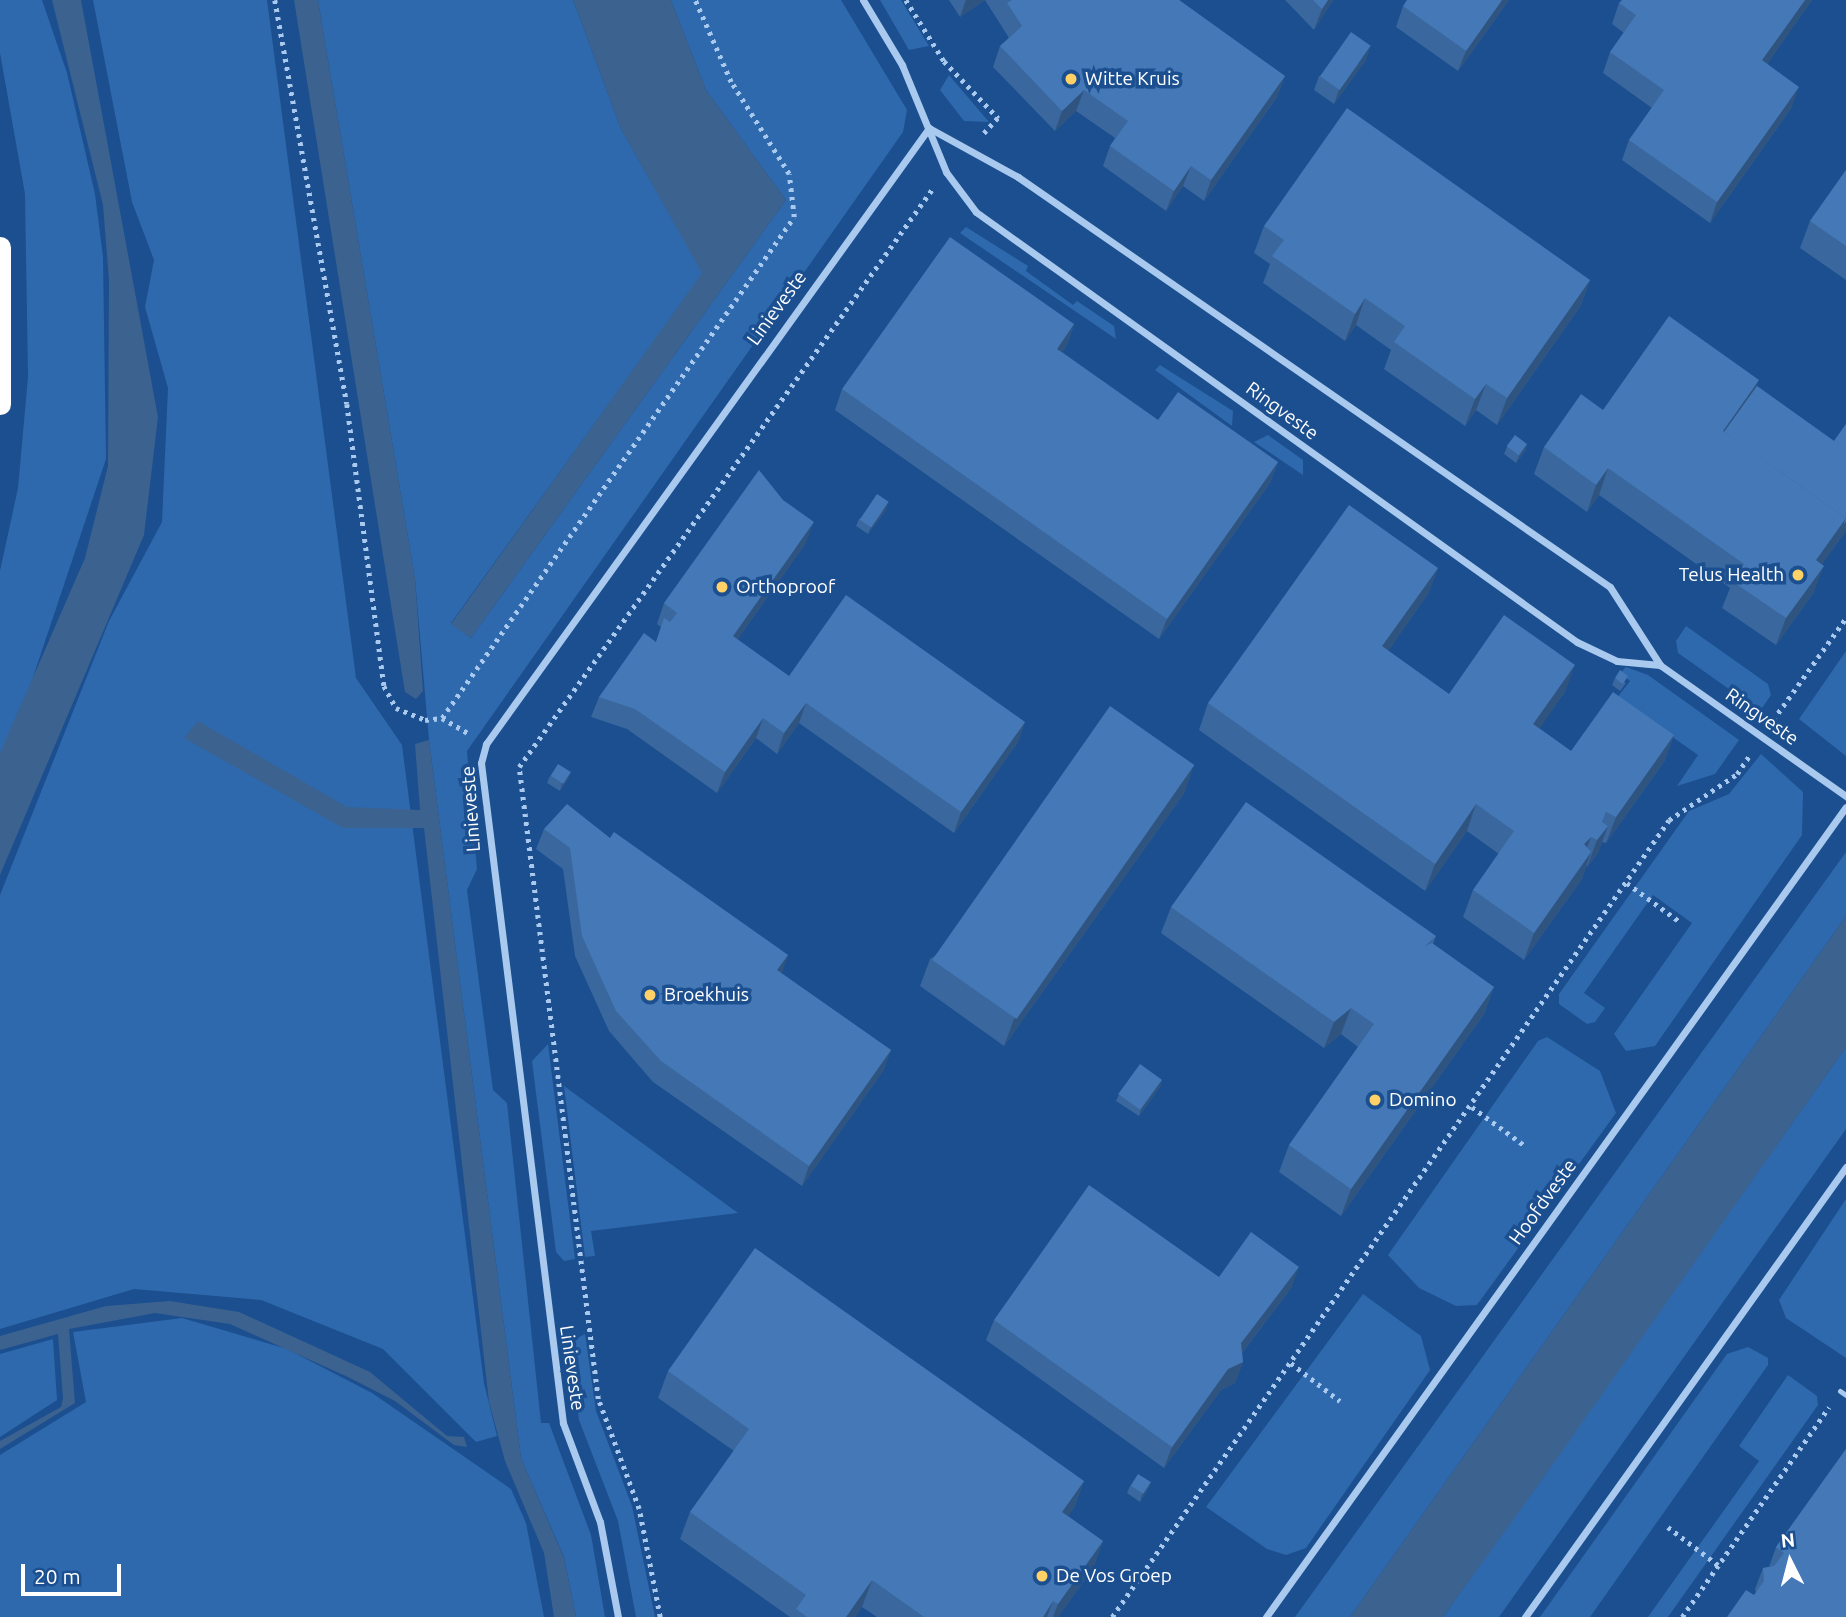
<!DOCTYPE html>
<html>
<head>
<meta charset="utf-8">
<style>
	body { margin:0 }
	#map { position:relative; width:1846px; height:1617px; overflow:hidden; background:#1b4f8f; font-family:Ubuntu,sans-serif }
	div>[style] { position:absolute }
	.green>* { inset:0; background:#2e69ad }
	.water>* { inset:0; background:#3c6290 }
	.path>* { height:4.5px; margin-top:-2.25px; transform-origin:0; background:repeating-linear-gradient(90deg,#a9c9ee 0 3.5px,transparent 0 8.5px) }
	.service>* { height:5px; margin:-2.5px; padding:0 2.5px; transform-origin:2.5px; border-radius:2.5px; background:#a9c9ee }
	.minor>* { height:7px; margin:-3.5px; padding:0 3.5px; transform-origin:3.5px; border-radius:3.5px; background:#a9c9ee }
	.motorway>* { height:21px; margin:-10.5px; padding:0 10.5px; transform-origin:10.5px; border-radius:10.5px; background:#fff }
	.wall>* { inset:0; background:#3a679d }
	.shaded-wall>* { inset:0; background:#305480 }
	.building>* { inset:0; background:#4478b7; transform-origin:0 0 }
	.dots>* { width:19px; height:19px; translate:-50% -50%; box-sizing:border-box; border:4px solid #1b4f8f; border-radius:50% }
	span { translate:-50% -50%; white-space:nowrap; text-align:center; line-height:1.15; -webkit-text-stroke:7px #1b4f8f; paint-order:stroke }
	.poi-label { font-size:19px; color:#fff }
	.left { translate:0 -50%; text-align:left }
	.right { translate:-100% -50%; text-align:right }
	.street-label { font-size:19px; color:#fff }
	.north { position:absolute; left:1755px; top:1526px; width:70px; height:70px; -webkit-text-stroke:5px #1b4f8f; paint-order:stroke; rotate:354deg; font-size:19px; font-weight:700; line-height:28px; text-align:center; color:#fff }
	.north::after { content:''; display:block; margin:auto; width:24px; height:32px; background:#fff; clip-path:polygon(50% 0,100% 100%,50% 72%,0 100%) }
	.scale { position:absolute; left:21px; top:1564px; width:100px; height:32px; box-sizing:border-box; border:4px solid #fff; border-top:0; padding-left:9px; font-size:21px; line-height:24px; white-space:nowrap; color:#fff; -webkit-text-stroke:5px #1b4f8f; paint-order:stroke }
</style>
</head>
<body>
<div id="map">
	<div class="green">
		<i style="clip-path:polygon(0 0,42px 0,67px 73px,95px 194px,103px 257px,106px 459px,0 776px,0 571px,18px 488px,28px 377px,25px 194px,0 53px)"></i>
		<i style="clip-path:polygon(93px 0,267px 0,356px 678px,402px 745px,484px 1383px,497px 1436px,476px 1442px,383px 1349px,261px 1300px,134px 1289px,0 1329px,0 895px,109px 621px,162px 522px,168px 388px,145px 307px,154px 260px,132px 202px)"></i>
		<i style="clip-path:polygon(318px 0,573px 0,621px 129px,703px 273px,451px 623px,471px 638px,786px 200px,706px 90px,671px 0,841px 0,907px 110px,903px 132px,467px 751px,477px 869px,467px 890px,493px 1090px,507px 1103px,541px 1423px,549px 1423px,591px 1535px,605px 1617px,576px 1617px,564px 1557px,521px 1458px,429px 740px,415px 579px)"></i>
		<i style="clip-path:polygon(880px 0,901px 0,929px 46px,909px 50px)"></i>
		<i style="clip-path:polygon(949px 75px,989px 122px,964px 121px,940px 90px)"></i>
		<i style="clip-path:polygon(966px 227px,1028px 266px,1026px 271px,1073px 305px,1077px 301px,1114px 326px,1116px 339px,960px 233px)"></i>
		<i style="clip-path:polygon(1160px 365px,1233px 411px,1232px 426px,1155px 370px)"></i>
		<i style="clip-path:polygon(1268px 435px,1303px 460px,1303px 475px,1254px 442px)"></i>
		<i style="clip-path:polygon(1686px 626px,1768px 684px,1771px 695px,1760px 711px,1678px 653px,1676px 641px)"></i>
		<i style="clip-path:polygon(1846px 651px,1846px 756px,1799px 719px)"></i>
		<i style="clip-path:polygon(1626px 667px,1648px 675px,1739px 740px,1715px 774px,1677px 786px,1698px 755px,1617px 698px,1630px 681px,1620px 673px)"></i>
		<i style="clip-path:polygon(1761px 754px,1803px 792px,1802px 835px,1655px 1046px,1626px 1051px,1614px 1034px,1692px 923px,1653px 895px,1584px 993px,1605px 1008px,1595px 1022px,1587px 1024px,1559px 1004px,1559px 994px,1689px 811px,1729px 794px)"></i>
		<i style="clip-path:polygon(1846px 852px,1846px 916px,1350px 1617px,1295px 1617px)"></i>
		<i style="clip-path:polygon(1547px 1037px,1600px 1071px,1616px 1113px,1477px 1305px,1456px 1306px,1419px 1288px,1388px 1255px,1538px 1041px)"></i>
		<i style="clip-path:polygon(548px 1044px,575px 1259px,564px 1261px,556px 1252px,532px 1061px)"></i>
		<i style="clip-path:polygon(1846px 1047px,1846px 1129px,1499px 1617px,1443px 1617px)"></i>
		<i style="clip-path:polygon(564px 1086px,738px 1213px,591px 1231px,595px 1256px,585px 1257px)"></i>
		<i style="clip-path:polygon(1846px 1199px,1846px 1358px,1786px 1318px,1779px 1300px)"></i>
		<i style="clip-path:polygon(1363px 1294px,1421px 1336px,1430px 1370px,1306px 1548px,1286px 1555px,1267px 1549px,1206px 1507px)"></i>
		<i style="clip-path:polygon(182px 1318px,287px 1349px,372px 1393px,511px 1489px,526px 1523px,544px 1617px,0 1617px,0 1455px,86px 1402px,73px 1332px)"></i>
		<i style="clip-path:polygon(585px 1334px,596px 1411px,632px 1506px,655px 1617px,636px 1617px,618px 1521px,579px 1420px,568px 1343px)"></i>
		<i style="clip-path:polygon(53px 1339px,57px 1400px,0 1437px,0 1354px)"></i>
		<i style="clip-path:polygon(1748px 1347px,1768px 1358px,1768px 1365px,1590px 1617px,1540px 1617px,1727px 1354px)"></i>
		<i style="clip-path:polygon(1788px 1375px,1817px 1396px,1818px 1405px,1668px 1617px,1648px 1617px,1759px 1461px,1739px 1446px)"></i>
	</div>
	<div class="water">
		<i style="clip-path:polygon(52px 0,81px 0,158px 417px,144px 535px,0 875px,0 753px,85px 558px,108px 466px,109px 280px,103px 205px)"></i>
		<i style="clip-path:polygon(294px 0,318px 0,415px 579px,423px 691px,416px 699px,405px 692px)"></i>
		<i style="clip-path:polygon(573px 0,671px 0,706px 90px,786px 200px,471px 638px,451px 624px,702px 273px,621px 129px)"></i>
		<i style="clip-path:polygon(198px 721px,347px 807px,420px 810px,415px 744px,429px 740px,521px 1458px,564px 1558px,576px 1617px,554px 1617px,544px 1553px,505px 1461px,489px 1402px,424px 828px,343px 828px,184px 738px)"></i>
		<i style="clip-path:polygon(1846px 916px,1846px 1047px,1539px 1484px,1443px 1617px,1350px 1617px)"></i>
		<i style="clip-path:polygon(170px 1301px,239px 1312px,370px 1372px,447px 1436px,464px 1437px,467px 1447px,454px 1445px,395px 1401px,348px 1377px,230px 1324px,155px 1313px,69px 1329px,75px 1403px,0 1449px,0 1441px,61px 1407px,63px 1398px,58px 1334px,0 1350px,0 1336px,106px 1306px)"></i>
	</div>
	<div class="path">
		<i style="left:275px;top:0;width:410px;rotate:79.9deg"></i>
		<i style="left:347px;top:404px;width:284px;rotate:82.5deg"></i>
		<i style="left:384px;top:686px;width:25px;rotate:61deg"></i>
		<i style="left:396px;top:708px;width:31px;rotate:22deg"></i>
		<i style="left:425px;top:720px;width:17px;rotate:-7deg"></i>
		<i style="left:442px;top:718px;width:612px;rotate:-54.91deg"></i>
		<i style="left:794px;top:217px;width:43px;rotate:-96.6deg"></i>
		<i style="left:789px;top:174px;width:109px;rotate:-122.2deg"></i>
		<i style="left:731px;top:82px;width:90px;rotate:-113.7deg"></i>
		<i style="left:906px;top:0;width:72px;rotate:58.1deg"></i>
		<i style="left:944px;top:61px;width:79px;rotate:46.5deg"></i>
		<i style="left:998px;top:118px;width:24px;rotate:132deg"></i>
		<i style="left:442px;top:718px;width:32px;rotate:30deg"></i>
		<i style="left:1773px;top:720px;width:125px;rotate:-54.4deg"></i>
		<i style="left:1627px;top:883px;width:66px;rotate:36.3deg"></i>
		<i style="left:1472px;top:1107px;width:64px;rotate:36.2deg"></i>
		<i style="left:1291px;top:1363px;width:62px;rotate:37.8deg"></i>
		<i style="left:1668px;top:1527px;width:63px;rotate:37.2deg"></i>
		<i style="left:660px;top:1617px;width:110px;rotate:-101deg"></i>
		<i style="left:639px;top:1509px;width:117px;rotate:-110.4deg"></i>
		<i style="left:598px;top:1399px;width:637px;rotate:-97.13deg"></i>
		<i style="left:519px;top:767px;width:712px;rotate:-54.43deg"></i>
		<i style="left:1112px;top:1617px;width:972px;rotate:-55.05deg"></i>
		<i style="left:1669px;top:820px;width:82px;rotate:-34.1deg"></i>
		<i style="left:1737px;top:774px;width:25px;rotate:-56deg"></i>
		<i style="left:1682px;top:1617px;width:256px;rotate:-55deg"></i>
	</div>
	<div class="service">
		<i style="left:1840px;top:1391px;width:7px;rotate:34deg"></i>
	</div>
	<div class="minor">
		<i style="left:863px;top:0;width:76px;rotate:59deg"></i>
		<i style="left:902px;top:65px;width:116px;rotate:67.6deg"></i>
		<i style="left:946px;top:172px;width:50px;rotate:53.1deg"></i>
		<i style="left:976px;top:212px;width:739px;rotate:35.58deg"></i>
		<i style="left:1577px;top:642px;width:44px;rotate:25.4deg"></i>
		<i style="left:1617px;top:661px;width:43px;rotate:5.3deg"></i>
		<i style="left:929px;top:128px;width:102px;rotate:28.8deg"></i>
		<i style="left:1018px;top:177px;width:720px;rotate:34.71deg"></i>
		<i style="left:1610px;top:587px;width:93px;rotate:57.3deg"></i>
		<i style="left:1660px;top:665px;width:228px;rotate:35.2deg"></i>
		<i style="left:618px;top:1617px;width:97px;rotate:-100.7deg"></i>
		<i style="left:600px;top:1522px;width:106px;rotate:-110.5deg"></i>
		<i style="left:563px;top:1423px;width:665px;rotate:-97.08deg"></i>
		<i style="left:481px;top:763px;width:20px;rotate:-75deg"></i>
		<i style="left:486px;top:744px;width:759px;rotate:-54.28deg"></i>
		<i style="left:1266px;top:1617px;width:996px;rotate:-54.4deg"></i>
		<i style="left:1525px;top:1617px;width:553px;rotate:-54.5deg"></i>
	</div>
	<div class="motorway">
		<i style="left:0;top:247px;width:157px;rotate:90deg"></i>
	</div>
	<div class="wall">
		<i style="clip-path:polygon(949px 0,1179px 0,1285px 76px,1277px 97px,1204px 201px,1183px 186px,1166px 211px,1103px 166px,1110px 146px,1115px 138px,1076px 111px,1055px 131px,993px 67px,1000px 46px,1009px 38px,985px 0,960px 17px)"></i>
		<i style="clip-path:polygon(1285px 0,1333px 0,1314px 30px)"></i>
		<i style="clip-path:polygon(1509px 0,1458px 71px,1396px 27px,1403px 6px)"></i>
		<i style="clip-path:polygon(1812px 0,1767px 64px,1792px 107px,1710px 223px,1622px 160px,1629px 140px,1652px 108px,1603px 73px,1610px 52px,1624px 33px,1612px 24px,1619px 3px)"></i>
		<i style="clip-path:polygon(1366px 60px,1334px 104px,1314px 90px,1319px 76px)"></i>
		<i style="clip-path:polygon(1846px 170px,1846px 280px,1800px 248px,1810px 221px)"></i>
		<i style="clip-path:polygon(1264px 226px,1590px 280px,1580px 307px,1497px 425px,1476px 410px,1465px 426px,1384px 369px,1391px 350px,1356px 325px,1345px 341px,1263px 283px,1270px 264px,1254px 253px)"></i>
		<i style="clip-path:polygon(1074px 324px,1067px 345px,1062px 352px,1158px 420px,1278px 462px,1270px 483px,1159px 639px,835px 410px,842px 389px)"></i>
		<i style="clip-path:polygon(1757px 386px,1834px 441px,1846px 424px,1846px 531px,1822px 564px,1814px 592px,1776px 645px,1722px 608px,1730px 588px,1599px 495px,1587px 512px,1534px 474px,1544px 447px,1603px 410px)"></i>
		<i style="clip-path:polygon(1527px 444px,1525px 451px,1516px 463px,1504px 454px,1507px 447px)"></i>
		<i style="clip-path:polygon(886px 510px,868px 534px,856px 526px,859px 519px)"></i>
		<i style="clip-path:polygon(806px 543px,737px 640px,789px 676px,1025px 722px,1018px 742px,954px 833px,799px 723px,777px 754px,756px 738px,717px 793px,627px 729px,591px 717px,599px 697px,656px 642px,661px 627px,657px 624px,664px 603px)"></i>
		<i style="clip-path:polygon(1438px 568px,1428px 594px,1388px 651px,1449px 694px,1565px 692px,1539px 728px,1571px 751px,1674px 735px,1664px 762px,1606px 843px,1602px 842px,1598px 853px,1587px 867px,1586px 866px,1582px 879px,1524px 960px,1463px 917px,1473px 890px,1499px 854px,1467px 831px,1425px 891px,1199px 730px,1208px 703px)"></i>
		<i style="clip-path:polygon(1615px 678px,1626px 683px,1620px 691px,1612px 685px)"></i>
		<i style="clip-path:polygon(571px 772px,568px 779px,560px 791px,547px 783px,550px 776px)"></i>
		<i style="clip-path:polygon(1185px 792px,1004px 1046px,920px 986px,930px 959px)"></i>
		<i style="clip-path:polygon(544px 829px,610px 838px,788px 955px,781px 973px,891px 1050px,883px 1071px,802px 1186px,653px 1082px,609px 1031px,575px 956px,563px 869px,536px 849px)"></i>
		<i style="clip-path:polygon(1171px 907px,1436px 936px,1433px 944px,1494px 987px,1484px 1014px,1341px 1216px,1279px 1172px,1289px 1145px,1358px 1047px,1341px 1034px,1324px 1048px,1161px 933px)"></i>
		<i style="clip-path:polygon(1162px 1080px,1160px 1087px,1139px 1116px,1116px 1101px,1119px 1094px)"></i>
		<i style="clip-path:polygon(1219px 1277px,1292px 1287px,1242px 1353px,1243px 1362px,1235px 1383px,1221px 1390px,1164px 1468px,986px 1340px,994px 1320px)"></i>
		<i style="clip-path:polygon(668px 1371px,1084px 1481px,1074px 1508px,1068px 1516px,1103px 1541px,1093px 1568px,1058px 1617px,877px 1617px,862px 1607px,855px 1617px,790px 1617px,680px 1539px,690px 1512px,734px 1451px,658px 1398px)"></i>
		<i style="clip-path:polygon(1846px 1449px,1846px 1617px,1754px 1595px,1756px 1593px,1755px 1589px,1763px 1568px,1769px 1567px,1776px 1547px)"></i>
		<i style="clip-path:polygon(1151px 1482px,1148px 1489px,1140px 1502px,1127px 1493px,1130px 1486px)"></i>
	</div>
	<div class="shaded-wall">
		<i style="clip-path:polygon(966px 0,985px 0,960px 17px)"></i>
		<i style="clip-path:polygon(1328px 0,1333px 0,1314px 30px,1322px 9px)"></i>
		<i style="clip-path:polygon(1502px 0,1509px 0,1458px 71px,1466px 51px)"></i>
		<i style="clip-path:polygon(1805px 0,1812px 0,1755px 81px,1762px 60px)"></i>
		<i style="clip-path:polygon(1371px 46px,1366px 60px,1334px 104px,1339px 90px)"></i>
		<i style="clip-path:polygon(1285px 76px,1277px 97px,1204px 201px,1211px 180px)"></i>
		<i style="clip-path:polygon(1799px 87px,1792px 107px,1710px 223px,1717px 202px)"></i>
		<i style="clip-path:polygon(1084px 90px,1076px 111px,1055px 131px,1062px 111px)"></i>
		<i style="clip-path:polygon(1191px 166px,1183px 186px,1166px 211px,1174px 191px)"></i>
		<i style="clip-path:polygon(1590px 280px,1580px 307px,1497px 425px,1507px 398px)"></i>
		<i style="clip-path:polygon(1365px 298px,1356px 325px,1345px 341px,1355px 314px)"></i>
		<i style="clip-path:polygon(1074px 324px,1067px 345px,1050px 369px,1057px 349px)"></i>
		<i style="clip-path:polygon(1759px 380px,1749px 406px,1725px 440px,1723px 431px)"></i>
		<i style="clip-path:polygon(1486px 384px,1476px 410px,1465px 426px,1475px 399px)"></i>
		<i style="clip-path:polygon(1527px 444px,1525px 451px,1516px 463px,1519px 456px)"></i>
		<i style="clip-path:polygon(1278px 462px,1270px 483px,1159px 639px,1167px 619px)"></i>
		<i style="clip-path:polygon(1608px 468px,1599px 495px,1587px 512px,1596px 485px)"></i>
		<i style="clip-path:polygon(889px 502px,886px 510px,868px 534px,871px 527px)"></i>
		<i style="clip-path:polygon(1846px 518px,1836px 545px,1806px 587px,1816px 560px)"></i>
		<i style="clip-path:polygon(1846px 521px,1846px 531px,1836px 545px,1844px 524px)"></i>
		<i style="clip-path:polygon(814px 522px,806px 543px,725px 657px,733px 636px)"></i>
		<i style="clip-path:polygon(1824px 566px,1814px 592px,1776px 645px,1786px 618px)"></i>
		<i style="clip-path:polygon(1438px 568px,1428px 594px,1373px 673px,1382px 646px)"></i>
		<i style="clip-path:polygon(1575px 665px,1565px 692px,1524px 751px,1533px 724px)"></i>
		<i style="clip-path:polygon(806px 703px,799px 723px,777px 754px,784px 733px)"></i>
		<i style="clip-path:polygon(763px 718px,756px 738px,717px 793px,725px 772px)"></i>
		<i style="clip-path:polygon(1025px 722px,1018px 742px,954px 833px,961px 812px)"></i>
		<i style="clip-path:polygon(1674px 735px,1664px 762px,1606px 843px,1616px 817px)"></i>
		<i style="clip-path:polygon(1194px 765px,1185px 792px,1004px 1046px,1014px 1019px)"></i>
		<i style="clip-path:polygon(571px 772px,568px 779px,560px 791px,562px 784px)"></i>
		<i style="clip-path:polygon(1476px 804px,1467px 831px,1425px 891px,1435px 864px)"></i>
		<i style="clip-path:polygon(1608px 826px,1598px 853px,1587px 867px,1597px 840px)"></i>
		<i style="clip-path:polygon(1591px 837px,1581px 863px,1584px 844px)"></i>
		<i style="clip-path:polygon(1591px 852px,1582px 879px,1524px 960px,1534px 933px)"></i>
		<i style="clip-path:polygon(788px 955px,781px 976px,777px 970px)"></i>
		<i style="clip-path:polygon(1494px 987px,1484px 1014px,1341px 1216px,1351px 1189px)"></i>
		<i style="clip-path:polygon(1351px 1008px,1341px 1034px,1324px 1048px,1334px 1022px)"></i>
		<i style="clip-path:polygon(891px 1050px,883px 1071px,802px 1186px,809px 1166px)"></i>
		<i style="clip-path:polygon(1162px 1080px,1160px 1087px,1139px 1116px,1141px 1109px)"></i>
		<i style="clip-path:polygon(1299px 1267px,1292px 1287px,1234px 1363px,1241px 1343px)"></i>
		<i style="clip-path:polygon(1243px 1362px,1235px 1383px,1221px 1390px,1164px 1468px,1172px 1447px,1228px 1369px)"></i>
		<i style="clip-path:polygon(1084px 1481px,1074px 1508px,1052px 1539px,1062px 1512px)"></i>
		<i style="clip-path:polygon(1151px 1482px,1148px 1489px,1140px 1502px,1142px 1495px)"></i>
		<i style="clip-path:polygon(1103px 1541px,1093px 1568px,1058px 1617px,1053px 1617px,1058px 1604px)"></i>
		<i style="clip-path:polygon(872px 1580px,862px 1607px,855px 1617px,846px 1617px)"></i>
		<i style="clip-path:polygon(1053px 1601px,1047px 1617px,1043px 1617px)"></i>
	</div>
	<div class="building">
		<i style="clip-path:polygon(1012px 0,1179px 0,1285px 76px,1211px 180px,1191px 166px,1174px 191px,1110px 146px,1128px 121px,1084px 90px,1062px 111px,1000px 46px,1022px 26px,1007px 3px)"></i>
		<i style="clip-path:polygon(1313px 0,1328px 0,1322px 9px)"></i>
		<i style="clip-path:polygon(1407px 0,1502px 0,1466px 51px,1403px 6px)"></i>
		<i style="clip-path:polygon(1622px 0,1805px 0,1762px 60px,1799px 87px,1717px 202px,1629px 140px,1664px 90px,1610px 52px,1636px 15px,1619px 3px)"></i>
		<i style="left:1351px;top:32px;width:24px;height:54px;rotate:35deg"></i>
		<i style="clip-path:polygon(1347px 108px,1590px 280px,1507px 398px,1486px 384px,1475px 399px,1394px 342px,1405px 326px,1365px 298px,1355px 314px,1272px 256px,1284px 240px,1264px 226px)"></i>
		<i style="clip-path:polygon(1846px 170px,1846px 246px,1810px 221px)"></i>
		<i style="clip-path:polygon(950px 237px,1074px 324px,1057px 349px,1158px 420px,1178px 392px,1278px 462px,1167px 619px,842px 389px)"></i>
		<i style="clip-path:polygon(1669px 316px,1759px 380px,1723px 431px,1846px 518px,1816px 560px,1824px 566px,1786px 618px,1732px 581px,1744px 564px,1608px 468px,1596px 485px,1544px 447px,1581px 394px,1603px 410px)"></i>
		<i style="clip-path:polygon(1757px 386px,1834px 441px,1846px 424px,1846px 521px,1844px 524px,1846px 518px,1724px 432px)"></i>
		<i style="left:1515px;top:435px;width:15px;height:14px;rotate:37deg"></i>
		<i style="clip-path:polygon(759px 470px,783px 500px,814px 522px,733px 636px,789px 676px,846px 595px,1025px 722px,961px 812px,806px 703px,784px 733px,763px 718px,725px 772px,635px 709px,599px 697px,644px 633px,656px 642px,664px 618px,670px 622px,677px 613px,664px 603px)"></i>
		<i style="left:877px;top:494px;width:14px;height:31px;rotate:34deg"></i>
		<i style="clip-path:polygon(1349px 505px,1438px 568px,1382px 646px,1449px 694px,1504px 615px,1575px 665px,1533px 724px,1571px 751px,1613px 692px,1674px 735px,1616px 817px,1606px 812px,1602px 822px,1608px 826px,1597px 840px,1591px 837px,1584px 844px,1591px 852px,1534px 933px,1473px 890px,1514px 831px,1476px 804px,1435px 864px,1208px 703px)"></i>
		<i style="clip-path:polygon(1620px 670px,1628px 676px,1623px 684px,1615px 678px)"></i>
		<i style="left:1110px;top:706px;width:103px;height:310px;rotate:35deg"></i>
		<i style="left:558px;top:764px;width:15px;height:14px;rotate:32deg"></i>
		<i style="clip-path:polygon(1246px 802px,1436px 936px,1425px 946px,1432px 943px,1494px 987px,1351px 1189px,1289px 1145px,1374px 1024px,1351px 1008px,1334px 1022px,1171px 907px)"></i>
		<i style="clip-path:polygon(567px 804px,610px 838px,614px 832px,788px 955px,777px 970px,891px 1050px,809px 1166px,661px 1061px,616px 1011px,582px 936px,570px 848px,544px 829px)"></i>
		<i style="left:1140px;top:1064px;width:27px;height:37px;rotate:36deg"></i>
		<i style="clip-path:polygon(1089px 1185px,1219px 1277px,1251px 1232px,1299px 1267px,1241px 1343px,1243px 1362px,1228px 1369px,1172px 1447px,994px 1320px)"></i>
		<i style="clip-path:polygon(755px 1248px,1084px 1481px,1062px 1512px,1103px 1541px,1058px 1604px,1053px 1601px,1043px 1617px,924px 1617px,872px 1580px,846px 1617px,807px 1617px,796px 1609px,806px 1595px,690px 1512px,749px 1429px,668px 1371px)"></i>
		<i style="clip-path:polygon(1846px 1449px,1846px 1617px,1727px 1617px,1746px 1590px,1754px 1595px,1764px 1581px,1763px 1568px,1774px 1566px,1784px 1553px,1776px 1547px)"></i>
		<i style="left:1138px;top:1474px;width:15px;height:14px;rotate:32deg"></i>
	</div>
	<div class="dots">
		<i style="left:1071px;top:79px;background:#ffd166"></i>
		<i style="left:1798px;top:575px;background:#ffd166"></i>
		<i style="left:722px;top:587px;background:#ffd166"></i>
		<i style="left:650px;top:995px;background:#ffd166"></i>
		<i style="left:1375px;top:1100px;background:#ffd166"></i>
		<i style="left:1042px;top:1576px;background:#ffd166"></i>
	</div>
	<div class="poi-label">
		<span class="left" style="left:1085px;top:79px">Witte Kruis</span>
		<span class="right" style="left:1784px;top:575px">Telus Health</span>
		<span class="left" style="left:736px;top:587px">Orthoproof</span>
		<span class="left" style="left:664px;top:995px">Broekhuis</span>
		<span class="left" style="left:1389px;top:1100px">Domino</span>
		<span class="left" style="left:1056px;top:1576px">De Vos Groep</span>
	</div>
	<div class="street-label">
		<span style="left:777px;top:308px;rotate:-54deg">Linieveste</span>
		<span style="left:1282px;top:411px;rotate:36deg">Ringveste</span>
		<span style="left:1762px;top:717px;rotate:35deg">Ringveste</span>
		<span style="left:471px;top:809px;rotate:-94deg">Linieveste</span>
		<span style="left:1543px;top:1202px;rotate:-54deg">Hoofdveste</span>
		<span style="left:572px;top:1368px;rotate:82deg">Linieveste</span>
	</div>
	<div class="north">N</div>
	<div class="scale">20 m</div>
</div>
</body>
</html>
